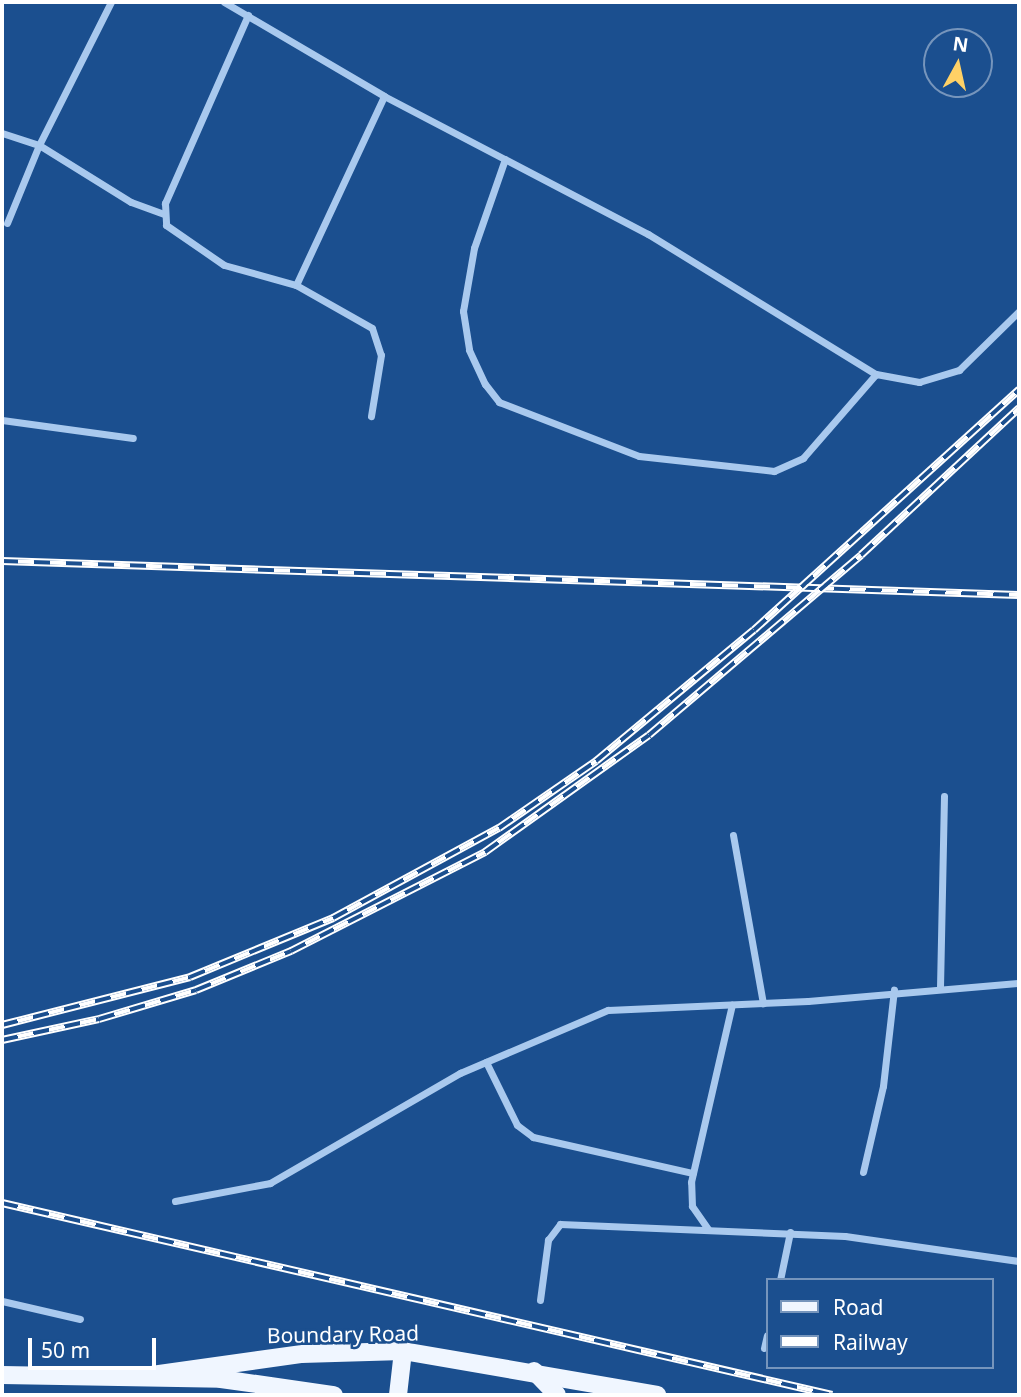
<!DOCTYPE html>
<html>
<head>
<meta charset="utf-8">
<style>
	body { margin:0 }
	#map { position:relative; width:1021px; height:1397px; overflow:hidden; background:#1b4f8f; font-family:"Noto Sans",sans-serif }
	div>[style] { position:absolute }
	.street>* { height:7px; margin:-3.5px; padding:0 3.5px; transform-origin:3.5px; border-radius:3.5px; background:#a9c9ee }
	.primary>* { height:18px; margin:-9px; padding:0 9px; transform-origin:9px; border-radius:9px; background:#f0f6ff }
	.rail>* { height:8px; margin-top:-4px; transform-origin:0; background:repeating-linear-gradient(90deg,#1b4f8f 0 16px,#fff 0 32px); box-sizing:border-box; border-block:2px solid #fff }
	span { translate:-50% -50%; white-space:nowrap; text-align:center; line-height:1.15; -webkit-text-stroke:5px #1b4f8f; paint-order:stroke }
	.street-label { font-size:21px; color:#fff }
	.frame { position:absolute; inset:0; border:4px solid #fff; pointer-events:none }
	.legend { position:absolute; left:766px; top:1278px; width:228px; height:91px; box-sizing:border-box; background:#1b4f8f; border:2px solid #7695bc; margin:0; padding:9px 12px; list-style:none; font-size:21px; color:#fff }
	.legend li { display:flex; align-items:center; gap:14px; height:35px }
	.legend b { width:35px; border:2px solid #7695bc }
	.north { position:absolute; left:923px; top:28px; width:70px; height:70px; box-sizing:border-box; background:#1b4f8f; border:2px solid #7695bc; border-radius:50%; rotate:8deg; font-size:19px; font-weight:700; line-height:28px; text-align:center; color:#fff }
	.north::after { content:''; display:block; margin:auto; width:24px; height:32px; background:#ffd166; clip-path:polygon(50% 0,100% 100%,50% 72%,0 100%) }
	.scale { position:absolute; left:28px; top:1338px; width:128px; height:32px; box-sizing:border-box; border:4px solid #fff; border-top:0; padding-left:9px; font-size:21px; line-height:24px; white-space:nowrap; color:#fff; -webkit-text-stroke:5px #1b4f8f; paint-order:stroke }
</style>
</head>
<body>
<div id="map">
	<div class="street">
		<i style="left:224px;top:2px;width:186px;rotate:30.4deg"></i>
		<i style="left:384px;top:96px;width:298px;rotate:27.6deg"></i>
		<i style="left:648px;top:234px;width:268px;rotate:31.6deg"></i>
		<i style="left:876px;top:374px;width:44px;rotate:10.5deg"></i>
		<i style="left:919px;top:382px;width:42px;rotate:-16.7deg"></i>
		<i style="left:959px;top:370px;width:84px;rotate:-44.5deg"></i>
		<i style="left:248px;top:15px;width:206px;rotate:113.8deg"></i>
		<i style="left:165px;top:203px;width:22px;rotate:87deg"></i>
		<i style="left:166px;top:225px;width:70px;rotate:34.6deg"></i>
		<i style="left:224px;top:265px;width:75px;rotate:15.5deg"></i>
		<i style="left:296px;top:285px;width:87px;rotate:29.5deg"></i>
		<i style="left:372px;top:328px;width:28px;rotate:72deg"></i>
		<i style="left:381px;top:355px;width:62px;rotate:99.3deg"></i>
		<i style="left:2px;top:133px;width:39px;rotate:18deg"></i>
		<i style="left:39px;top:145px;width:108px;rotate:31.8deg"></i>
		<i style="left:131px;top:202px;width:35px;rotate:20deg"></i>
		<i style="left:505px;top:159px;width:94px;rotate:109.2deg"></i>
		<i style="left:474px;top:248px;width:64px;rotate:99.9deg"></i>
		<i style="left:463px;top:311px;width:39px;rotate:81deg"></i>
		<i style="left:469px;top:350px;width:38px;rotate:65deg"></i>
		<i style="left:485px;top:384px;width:23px;rotate:52deg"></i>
		<i style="left:499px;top:402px;width:150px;rotate:21.1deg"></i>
		<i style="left:639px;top:456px;width:136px;rotate:6.3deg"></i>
		<i style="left:774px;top:471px;width:32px;rotate:-24deg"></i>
		<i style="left:803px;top:458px;width:111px;rotate:-49deg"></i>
		<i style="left:7px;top:223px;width:84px;rotate:-67.7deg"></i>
		<i style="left:39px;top:145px;width:160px;rotate:-63.3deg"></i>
		<i style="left:296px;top:285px;width:208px;rotate:-65deg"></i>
		<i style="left:2px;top:420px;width:132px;rotate:7.8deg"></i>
		<i style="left:733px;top:835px;width:171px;rotate:79.9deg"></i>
		<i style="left:940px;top:987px;width:191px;rotate:-88.8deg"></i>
		<i style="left:486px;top:1062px;width:70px;rotate:63.8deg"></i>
		<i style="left:517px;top:1125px;width:20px;rotate:37deg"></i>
		<i style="left:533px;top:1137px;width:164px;rotate:12.7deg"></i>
		<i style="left:863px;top:1172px;width:88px;rotate:-76.9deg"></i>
		<i style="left:883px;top:1086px;width:97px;rotate:-83.5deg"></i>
		<i style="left:175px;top:1201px;width:97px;rotate:-10.7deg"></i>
		<i style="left:270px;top:1183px;width:220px;rotate:-30.1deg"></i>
		<i style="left:460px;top:1073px;width:161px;rotate:-23.1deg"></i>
		<i style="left:608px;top:1010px;width:200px;rotate:-2.6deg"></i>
		<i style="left:808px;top:1001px;width:212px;rotate:-4.9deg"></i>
		<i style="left:708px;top:1229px;width:28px;rotate:-125deg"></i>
		<i style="left:692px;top:1206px;width:24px;rotate:-92deg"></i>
		<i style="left:691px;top:1182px;width:182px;rotate:-77deg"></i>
		<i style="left:780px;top:1280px;width:49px;rotate:-78.2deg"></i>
		<i style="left:540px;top:1300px;width:61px;rotate:-82.4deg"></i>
		<i style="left:548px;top:1240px;width:20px;rotate:-53deg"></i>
		<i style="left:560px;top:1224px;width:285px;rotate:2.4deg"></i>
		<i style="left:845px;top:1236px;width:176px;rotate:8.2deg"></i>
		<i style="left:2px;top:1301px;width:80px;rotate:13deg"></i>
		<i style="left:764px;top:1348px;width:13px;rotate:-77deg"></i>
	</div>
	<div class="primary">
		<i style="left:534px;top:1371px;width:33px;rotate:46deg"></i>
		<i style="left:2px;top:1375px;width:219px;rotate:1deg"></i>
		<i style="left:221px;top:1379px;width:114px;rotate:8.1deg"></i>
		<i style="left:152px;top:1375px;width:150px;rotate:-8deg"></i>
		<i style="left:301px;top:1354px;width:102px;rotate:-1.7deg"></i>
		<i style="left:403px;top:1351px;width:258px;rotate:9.8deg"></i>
		<i style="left:398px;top:1395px;width:44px;rotate:-83.5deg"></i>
	</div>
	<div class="rail">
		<i style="left:2px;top:561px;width:1018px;rotate:1.91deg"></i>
		<i style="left:2px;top:1025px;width:194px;rotate:-14.3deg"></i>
		<i style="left:190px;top:977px;width:155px;rotate:-22.4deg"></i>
		<i style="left:333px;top:918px;width:189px;rotate:-28.5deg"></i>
		<i style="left:499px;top:828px;width:118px;rotate:-34.6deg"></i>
		<i style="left:596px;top:761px;width:205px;rotate:-39.7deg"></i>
		<i style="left:754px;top:630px;width:358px;rotate:-42.2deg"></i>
		<i style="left:2px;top:1040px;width:99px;rotate:-12.2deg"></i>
		<i style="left:99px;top:1019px;width:101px;rotate:-16.6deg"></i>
		<i style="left:196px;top:990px;width:103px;rotate:-22.3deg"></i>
		<i style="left:291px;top:951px;width:218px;rotate:-27deg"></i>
		<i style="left:485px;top:852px;width:201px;rotate:-35.5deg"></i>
		<i style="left:649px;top:735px;width:278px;rotate:-40.3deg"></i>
		<i style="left:861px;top:555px;width:216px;rotate:-42.9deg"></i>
		<i style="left:2px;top:1203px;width:852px;rotate:13.02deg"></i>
	</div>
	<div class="street-label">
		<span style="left:343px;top:1334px;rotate:-1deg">Boundary Road</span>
	</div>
	<div class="frame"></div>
	<ul class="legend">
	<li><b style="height:9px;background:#f0f6ff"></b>Road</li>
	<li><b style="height:9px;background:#fff"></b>Railway</li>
	</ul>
	<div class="north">N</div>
	<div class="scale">50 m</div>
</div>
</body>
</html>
